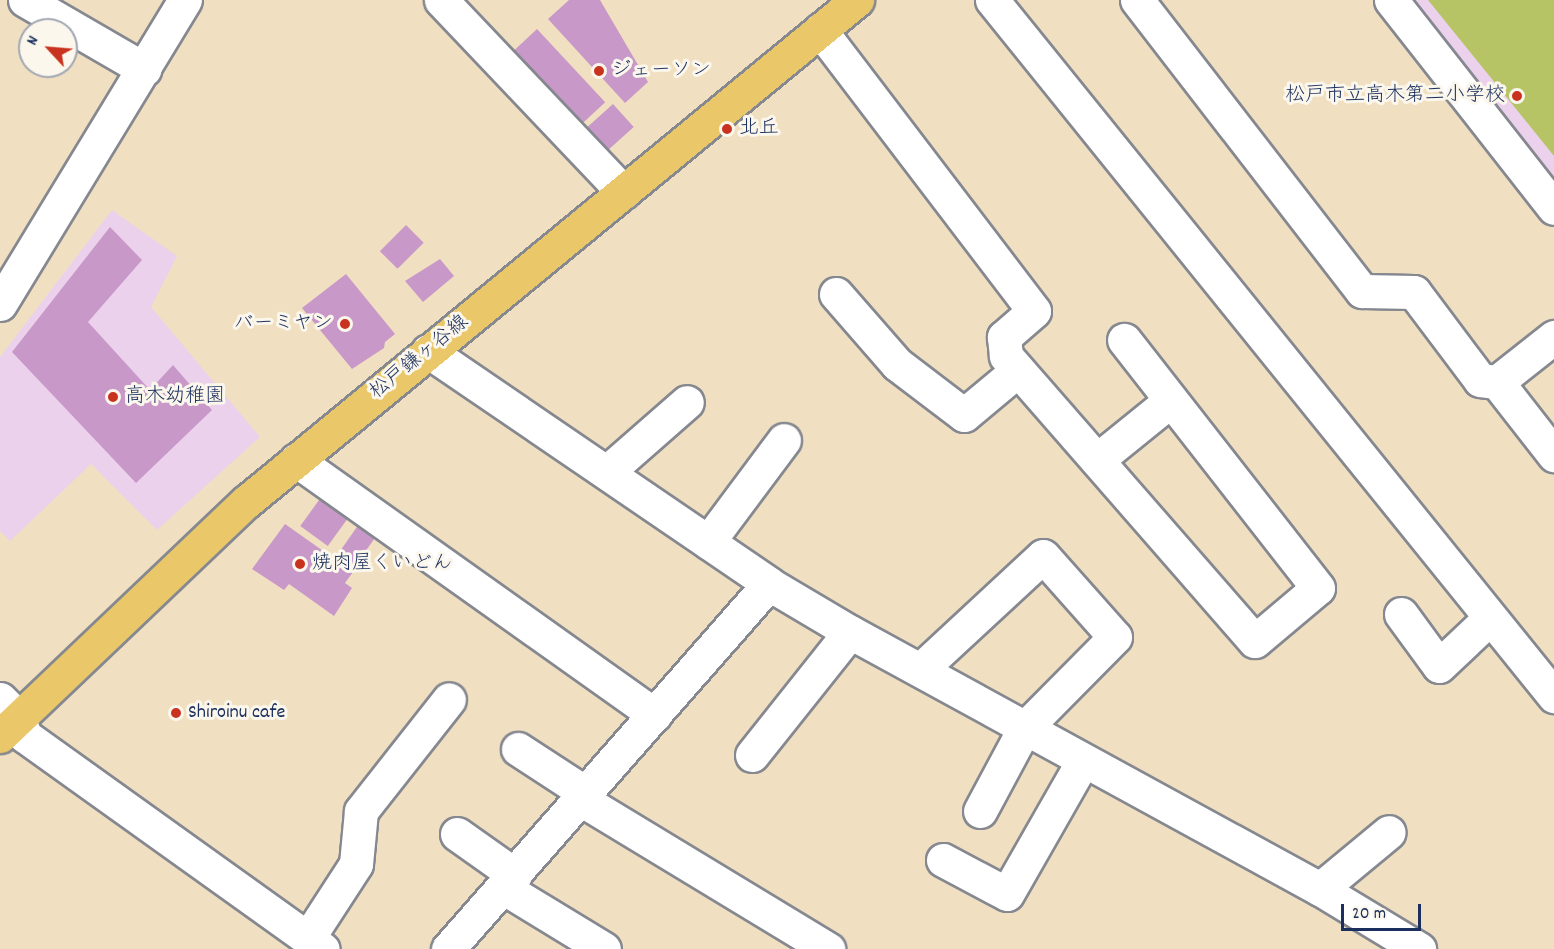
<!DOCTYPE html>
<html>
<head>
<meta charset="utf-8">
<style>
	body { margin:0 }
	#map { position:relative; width:1554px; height:949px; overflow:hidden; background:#f0e0c1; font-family:Dekko,"Klee One",sans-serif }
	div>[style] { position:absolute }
	.built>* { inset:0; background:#ebd1eb }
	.green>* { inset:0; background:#b6c466 }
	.building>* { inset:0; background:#c898c8; transform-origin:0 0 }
	.roads { filter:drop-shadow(2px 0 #868890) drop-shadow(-2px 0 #868890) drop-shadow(0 2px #868890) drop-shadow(0 -2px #868890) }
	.minor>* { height:33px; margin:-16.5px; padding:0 16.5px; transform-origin:16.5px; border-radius:16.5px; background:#fff }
	.major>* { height:33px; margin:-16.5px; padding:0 16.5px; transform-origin:16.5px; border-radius:16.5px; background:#eac769 }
	.dots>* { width:16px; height:16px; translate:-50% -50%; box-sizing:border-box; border:3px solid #fbf7ec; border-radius:50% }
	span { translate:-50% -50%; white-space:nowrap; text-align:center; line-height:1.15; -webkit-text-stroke:6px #fbf7ec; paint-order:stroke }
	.poi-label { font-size:20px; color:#1b2f5e }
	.left { translate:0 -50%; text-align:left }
	.right { translate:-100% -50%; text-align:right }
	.street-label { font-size:20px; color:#1b2f5e }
	.north { position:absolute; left:18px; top:18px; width:60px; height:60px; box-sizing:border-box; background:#fbf7ec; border:2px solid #a1a7b3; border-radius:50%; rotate:296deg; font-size:16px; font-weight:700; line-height:24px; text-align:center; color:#1b2f5e }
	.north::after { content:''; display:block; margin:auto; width:21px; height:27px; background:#c8321e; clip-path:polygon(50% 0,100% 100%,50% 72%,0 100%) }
	.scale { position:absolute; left:1341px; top:904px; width:80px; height:27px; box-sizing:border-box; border:3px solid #1b2f5e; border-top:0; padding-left:8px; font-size:18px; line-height:21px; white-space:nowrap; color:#1b2f5e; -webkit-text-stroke:4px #fbf7ec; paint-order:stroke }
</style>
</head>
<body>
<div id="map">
	<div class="built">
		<i style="clip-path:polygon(1406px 0,1554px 0,1554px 192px)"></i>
		<i style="clip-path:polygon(112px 210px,177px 256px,151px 307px,260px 437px,157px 530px,91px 464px,10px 541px,0 531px,0 357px)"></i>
	</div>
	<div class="green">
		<i style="clip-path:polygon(1428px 0,1554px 0,1554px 156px)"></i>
	</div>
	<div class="building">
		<i style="clip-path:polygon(569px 0,600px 0,648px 82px,625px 103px,548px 19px)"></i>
		<i style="left:537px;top:29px;width:100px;height:38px;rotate:47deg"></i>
		<i style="left:613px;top:104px;width:31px;height:46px;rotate:48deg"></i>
		<i style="left:406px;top:225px;width:25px;height:37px;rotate:45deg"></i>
		<i style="clip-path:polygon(110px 227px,142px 260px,88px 322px,150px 390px,173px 365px,212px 410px,136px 483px,12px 352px)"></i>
		<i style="clip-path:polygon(440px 259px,454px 276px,423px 302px,405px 281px)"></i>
		<i style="clip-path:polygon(346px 274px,395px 334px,385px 342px,384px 348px,352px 369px,302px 308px)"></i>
		<i style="left:322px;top:496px;width:34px;height:37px;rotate:36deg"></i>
		<i style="clip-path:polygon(285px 524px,353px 572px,345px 583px,352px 588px,334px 616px,289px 584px,284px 590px,252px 569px)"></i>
		<i style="left:359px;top:524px;width:21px;height:37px;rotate:35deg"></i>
	</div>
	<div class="roads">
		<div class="minor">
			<i style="left:25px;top:0;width:138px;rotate:30.1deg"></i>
			<i style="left:441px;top:0;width:265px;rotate:46.5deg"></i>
			<i style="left:992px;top:0;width:895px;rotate:51.08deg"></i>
			<i style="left:1137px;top:0;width:368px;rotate:52.3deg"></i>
			<i style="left:1362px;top:291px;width:52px;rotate:1.1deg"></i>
			<i style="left:1414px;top:292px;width:110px;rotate:53.1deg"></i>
			<i style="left:1480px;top:380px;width:17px;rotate:7deg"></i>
			<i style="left:1497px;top:382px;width:93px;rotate:52deg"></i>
			<i style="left:1391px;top:0;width:264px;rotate:51.9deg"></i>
			<i style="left:820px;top:30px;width:353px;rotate:52.7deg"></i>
			<i style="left:1034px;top:311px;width:40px;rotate:139deg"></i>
			<i style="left:1004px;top:337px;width:19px;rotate:84deg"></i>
			<i style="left:1006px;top:356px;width:378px;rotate:48.9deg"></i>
			<i style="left:1255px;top:641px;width:82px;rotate:-40.1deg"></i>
			<i style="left:1318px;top:588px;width:315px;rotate:-128deg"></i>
			<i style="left:836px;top:294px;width:93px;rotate:48.9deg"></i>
			<i style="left:897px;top:364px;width:84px;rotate:37.3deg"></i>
			<i style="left:964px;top:415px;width:70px;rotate:-39.8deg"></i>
			<i style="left:0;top:304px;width:356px;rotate:-58.7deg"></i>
			<i style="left:428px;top:351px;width:413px;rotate:34.3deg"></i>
			<i style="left:769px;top:584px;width:94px;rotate:30.7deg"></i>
			<i style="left:850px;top:632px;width:536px;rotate:28.67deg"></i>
			<i style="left:1320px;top:889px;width:116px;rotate:31.2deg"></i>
			<i style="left:1497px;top:382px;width:73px;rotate:-38.3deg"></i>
			<i style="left:296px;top:460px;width:440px;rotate:35.4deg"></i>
			<i style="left:1097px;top:460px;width:95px;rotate:-39deg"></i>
			<i style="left:607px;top:472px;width:106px;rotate:-41.2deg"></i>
			<i style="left:708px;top:542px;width:127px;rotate:-53.3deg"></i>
			<i style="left:1401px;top:614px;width:64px;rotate:53.8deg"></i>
			<i style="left:1439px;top:666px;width:70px;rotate:-43.3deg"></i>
			<i style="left:921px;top:669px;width:166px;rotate:-42.8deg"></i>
			<i style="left:1043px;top:556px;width:108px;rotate:48.4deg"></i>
			<i style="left:1115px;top:637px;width:129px;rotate:134.7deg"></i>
			<i style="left:1024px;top:729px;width:93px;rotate:118.2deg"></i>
			<i style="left:0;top:699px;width:27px;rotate:45deg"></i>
			<i style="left:19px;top:718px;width:19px;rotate:72deg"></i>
			<i style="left:25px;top:736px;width:366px;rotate:35.6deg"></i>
			<i style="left:518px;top:749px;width:82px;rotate:33.1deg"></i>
			<i style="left:752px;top:755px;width:157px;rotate:-51.5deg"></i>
			<i style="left:582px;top:800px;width:288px;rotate:31.2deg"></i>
			<i style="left:457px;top:834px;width:71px;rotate:35.3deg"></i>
			<i style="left:943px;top:860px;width:72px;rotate:28deg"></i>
			<i style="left:1007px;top:894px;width:153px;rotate:-60.3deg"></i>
			<i style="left:504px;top:888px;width:117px;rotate:31.4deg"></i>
			<i style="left:1320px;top:889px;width:89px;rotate:-39.6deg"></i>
			<i style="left:308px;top:938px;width:88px;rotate:-57deg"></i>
			<i style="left:356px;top:864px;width:53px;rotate:-84.6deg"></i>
			<i style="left:361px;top:811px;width:142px;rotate:-51.8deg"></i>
			<i style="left:448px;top:949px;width:486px;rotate:-48.7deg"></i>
		</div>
		<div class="major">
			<i style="left:0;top:736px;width:340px;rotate:-43.6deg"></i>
			<i style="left:246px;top:502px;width:791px;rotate:-39.41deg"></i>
		</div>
	</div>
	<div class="dots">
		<i style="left:599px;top:71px;background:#c8321e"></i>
		<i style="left:1517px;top:96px;background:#c8321e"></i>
		<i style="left:727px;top:129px;background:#c8321e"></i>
		<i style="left:345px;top:324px;background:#c8321e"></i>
		<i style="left:113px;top:397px;background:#c8321e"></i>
		<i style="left:300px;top:564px;background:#c8321e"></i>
		<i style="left:176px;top:713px;background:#c8321e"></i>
	</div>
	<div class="poi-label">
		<span class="left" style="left:611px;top:71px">ジェーソン</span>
		<span class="right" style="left:1505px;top:96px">松戸市立高木第二小学校</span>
		<span class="left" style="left:739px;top:129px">北丘</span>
		<span class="right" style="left:333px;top:324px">バーミヤン</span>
		<span class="left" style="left:125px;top:397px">高木幼稚園</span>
		<span class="left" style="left:312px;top:564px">焼肉屋くいどん</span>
		<span class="left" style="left:188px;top:713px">Shiroinu cafe</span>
	</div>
	<div class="street-label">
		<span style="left:420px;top:358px;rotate:-39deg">松戸鎌ヶ谷線</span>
	</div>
	<div class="north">N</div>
	<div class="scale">20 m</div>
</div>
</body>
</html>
